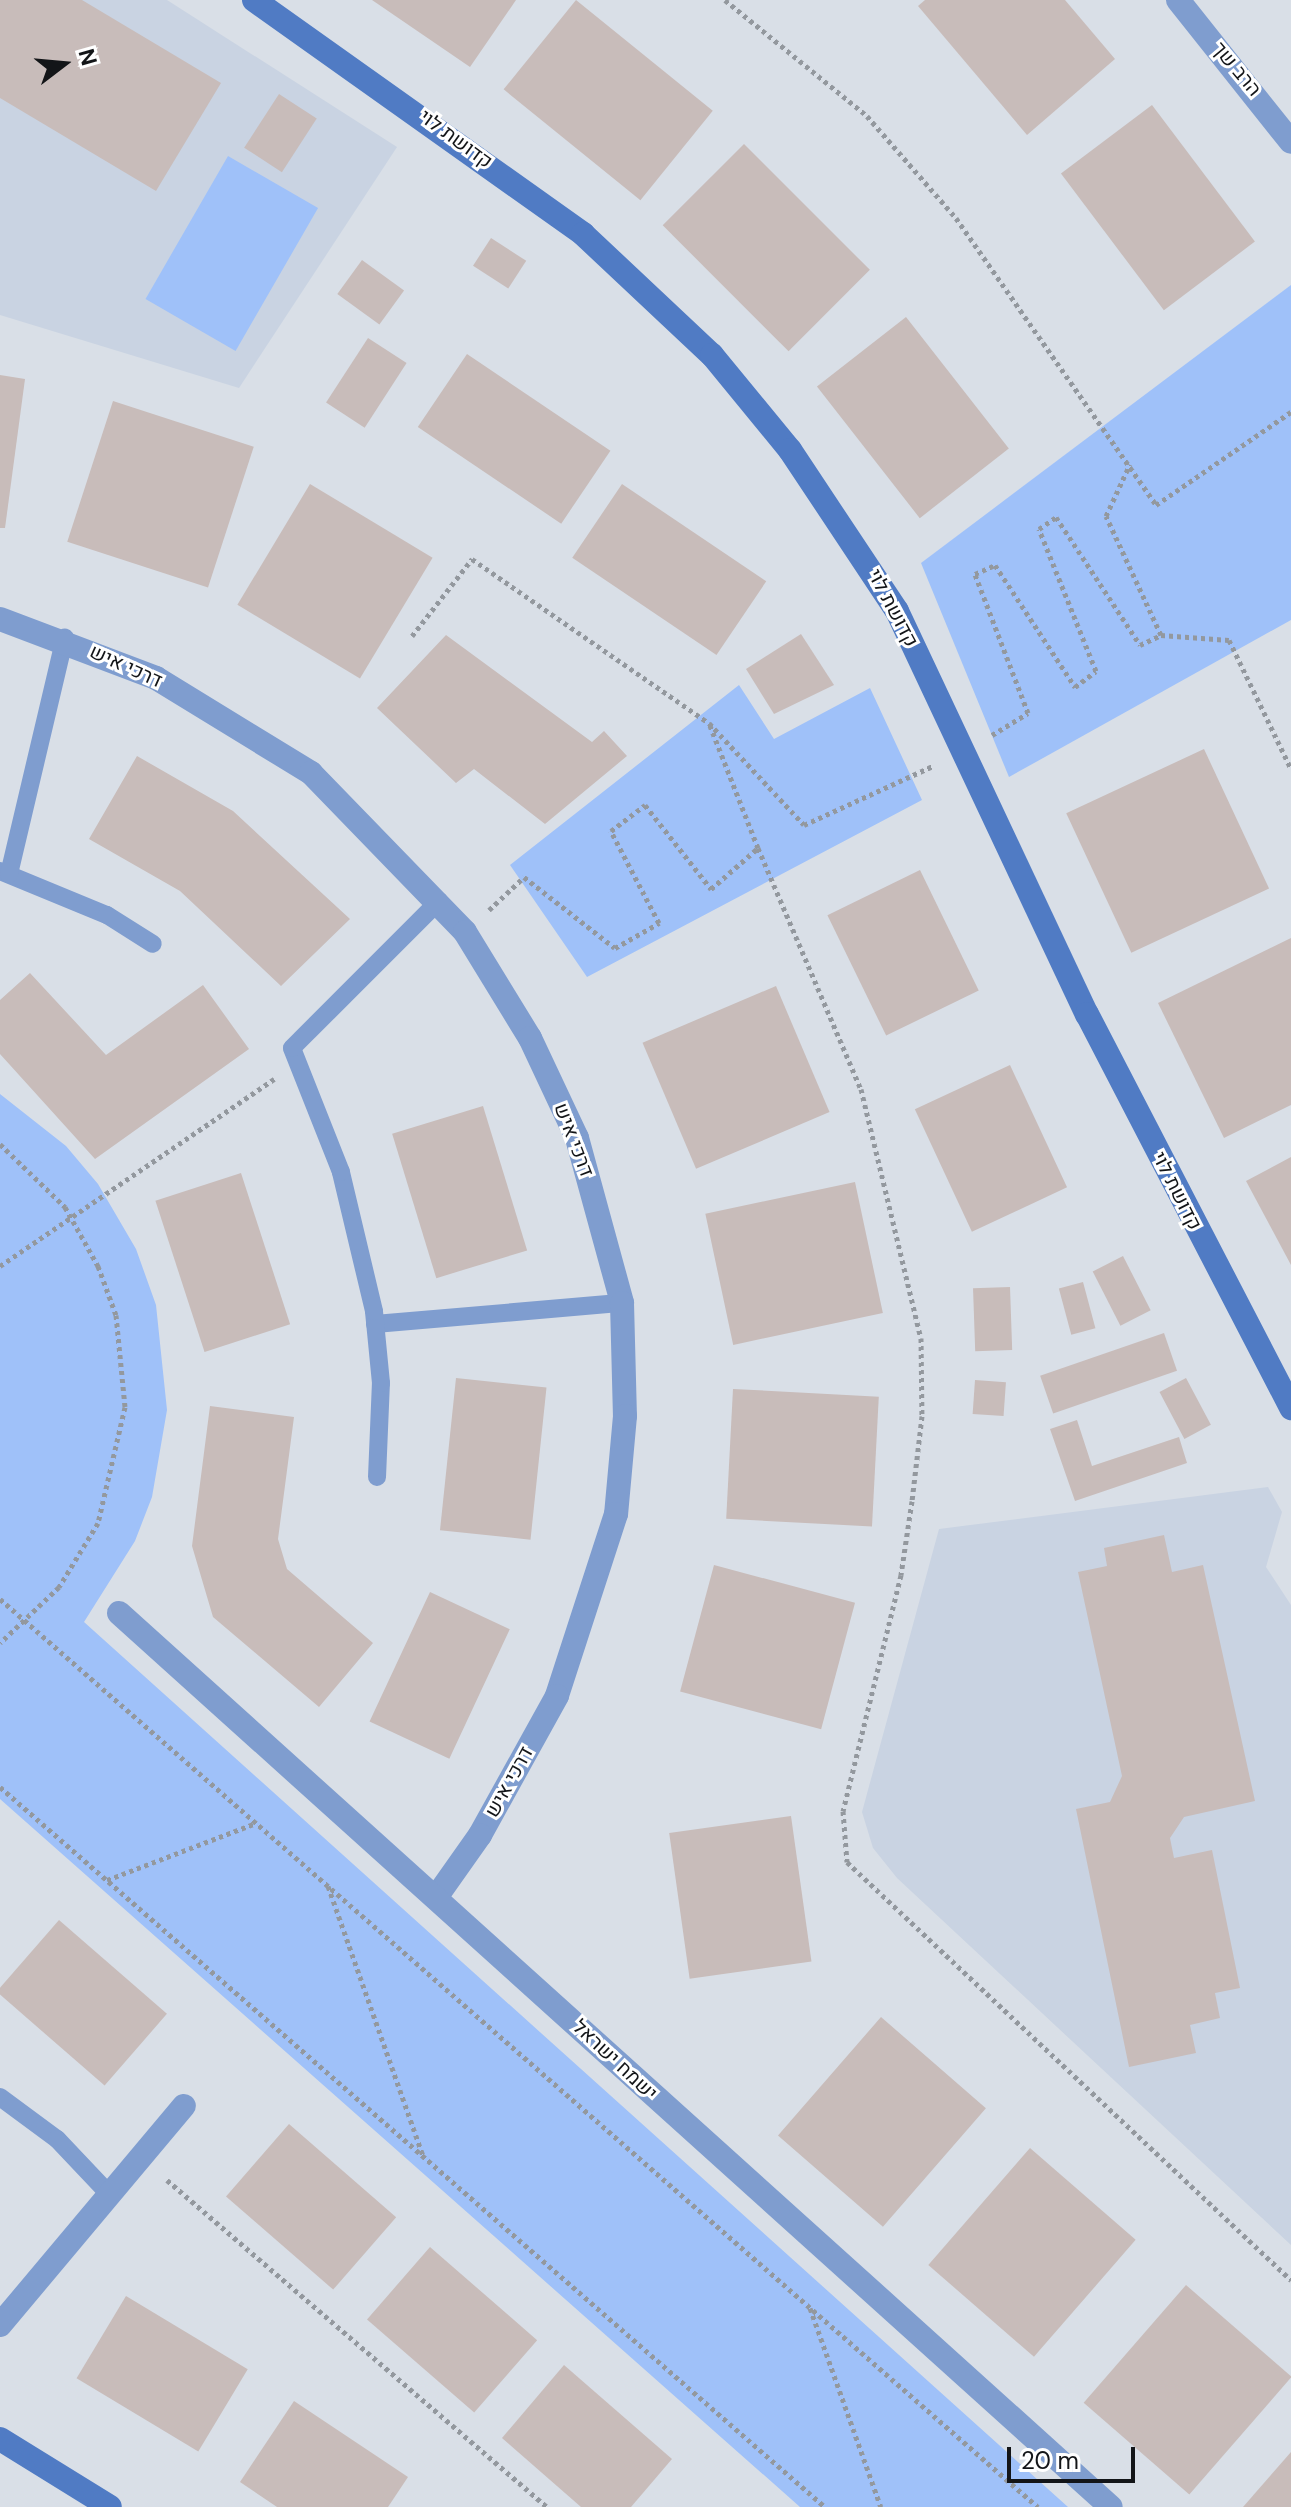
<!DOCTYPE html>
<html>
<head>
<meta charset="utf-8">
<style>
	body { margin:0 }
	#map { position:relative; width:1291px; height:2507px; overflow:hidden; background:#d9dfe7; font-family:"DM Sans",Heebo,sans-serif }
	div>[style] { position:absolute }
	.built>* { inset:0; background:#c9d3e2 }
	.green>* { inset:0; background:#9fc1f9; transform-origin:0 0 }
	.building>* { inset:0; background:#c8bcba; transform-origin:0 0 }
	.path>* { height:5px; margin-top:-2.5px; transform-origin:0; background:repeating-linear-gradient(90deg,#93989e 0 4px,transparent 0 8px) }
	.lane>* { height:18px; margin:-9px; padding:0 9px; transform-origin:9px; border-radius:9px; background:#7f9dcf }
	.street>* { height:24px; margin:-12px; padding:0 12px; transform-origin:12px; border-radius:12px; background:#7f9dcf }
	.secondary>* { height:24px; margin:-12px; padding:0 12px; transform-origin:12px; border-radius:12px; background:#507bc4 }
	span { translate:-50% -50%; white-space:nowrap; text-align:center; line-height:1.15; -webkit-text-stroke:6px #fff; paint-order:stroke }
	.street-label { font-size:20px; color:#131518 }
	.north { position:absolute; left:24px; top:24px; width:80px; height:80px; -webkit-text-stroke:6px #fff; paint-order:stroke; rotate:74deg; font-size:22px; font-weight:700; line-height:32px; text-align:center; color:#131518 }
	.north::after { content:''; display:block; margin:auto; width:28px; height:36px; background:#131518; clip-path:polygon(50% 0,100% 100%,50% 72%,0 100%) }
	.scale { position:absolute; left:1007px; top:2447px; width:128px; height:36px; box-sizing:border-box; border:4px solid #131518; border-top:0; padding-left:10px; font-size:24px; line-height:28px; white-space:nowrap; color:#131518; -webkit-text-stroke:6px #fff; paint-order:stroke }
</style>
</head>
<body>
<div id="map">
	<div class="built">
		<i style="clip-path:polygon(0 0,167px 0,397px 147px,239px 388px,0 315px)"></i>
		<i style="clip-path:polygon(1268px 1487px,1282px 1512px,1266px 1567px,1291px 1605px,1291px 2245px,897px 1878px,873px 1848px,862px 1812px,939px 1529px)"></i>
	</div>
	<div class="green">
		<i style="left:228px;top:156px;width:104px;height:165px;rotate:30deg"></i>
		<i style="clip-path:polygon(1291px 285px,1291px 620px,1009px 777px,921px 563px)"></i>
		<i style="clip-path:polygon(739px 685px,774px 739px,870px 688px,922px 800px,587px 977px,510px 865px)"></i>
		<i style="clip-path:polygon(0 1094px,66px 1146px,98px 1184px,136px 1249px,156px 1305px,167px 1410px,152px 1497px,135px 1541px,84px 1622px,1068px 2507px,800px 2507px,0 1799px)"></i>
	</div>
	<div class="building">
		<i style="clip-path:polygon(0 0,82px 0,221px 83px,156px 191px,0 98px)"></i>
		<i style="clip-path:polygon(372px 0,516px 0,470px 67px)"></i>
		<i style="left:576px;top:0;width:176px;height:115px;rotate:39deg"></i>
		<i style="clip-path:polygon(925px 0,1065px 0,1115px 59px,1027px 135px,918px 6px)"></i>
		<i style="left:279px;top:94px;width:45px;height:64px;rotate:33deg"></i>
		<i style="left:1152px;top:105px;width:171px;height:114px;rotate:53deg"></i>
		<i style="left:744px;top:144px;width:178px;height:115px;rotate:45deg"></i>
		<i style="left:491px;top:238px;width:42px;height:33px;rotate:33deg"></i>
		<i style="left:362px;top:260px;width:52px;height:42px;rotate:36deg"></i>
		<i style="left:906px;top:317px;width:167px;height:113px;rotate:52deg"></i>
		<i style="left:368px;top:338px;width:46px;height:77px;rotate:33deg"></i>
		<i style="left:467px;top:354px;width:173px;height:88px;rotate:34deg"></i>
		<i style="clip-path:polygon(0 375px,25px 379px,5px 528px,0 528px)"></i>
		<i style="left:113px;top:401px;width:148px;height:148px;rotate:18deg"></i>
		<i style="left:310px;top:484px;width:143px;height:141px;rotate:31deg"></i>
		<i style="left:622px;top:484px;width:174px;height:89px;rotate:34deg"></i>
		<i style="clip-path:polygon(801px 634px,834px 685px,774px 714px,746px 669px)"></i>
		<i style="clip-path:polygon(446px 635px,592px 742px,604px 731px,627px 756px,545px 824px,474px 769px,456px 783px,377px 708px)"></i>
		<i style="left:1204px;top:749px;width:154px;height:152px;rotate:65deg"></i>
		<i style="clip-path:polygon(137px 756px,233px 811px,350px 919px,281px 986px,180px 891px,89px 839px)"></i>
		<i style="left:920px;top:870px;width:134px;height:103px;rotate:64deg"></i>
		<i style="clip-path:polygon(1291px 938px,1291px 1105px,1224px 1138px,1158px 1003px)"></i>
		<i style="clip-path:polygon(30px 973px,106px 1055px,203px 985px,249px 1049px,95px 1159px,0 1054px,0 1000px)"></i>
		<i style="left:776px;top:986px;width:137px;height:145px;rotate:67deg"></i>
		<i style="left:1010px;top:1065px;width:135px;height:105px;rotate:65deg"></i>
		<i style="left:483px;top:1106px;width:151px;height:95px;rotate:73deg"></i>
		<i style="clip-path:polygon(1291px 1157px,1291px 1265px,1246px 1181px)"></i>
		<i style="left:241px;top:1173px;width:159px;height:90px;rotate:72deg"></i>
		<i style="left:855px;top:1182px;width:134px;height:153px;rotate:78deg"></i>
		<i style="left:1123px;top:1256px;width:61px;height:34px;rotate:63deg"></i>
		<i style="left:1083px;top:1282px;width:48px;height:25px;rotate:75deg"></i>
		<i style="left:1010px;top:1287px;width:63px;height:37px;rotate:88deg"></i>
		<i style="left:1164px;top:1333px;width:40px;height:131px;rotate:71deg"></i>
		<i style="left:456px;top:1378px;width:91px;height:153px;rotate:6deg"></i>
		<i style="left:1186px;top:1378px;width:53px;height:30px;rotate:62deg"></i>
		<i style="left:975px;top:1380px;width:31px;height:34px;rotate:4deg"></i>
		<i style="left:733px;top:1389px;width:146px;height:130px;rotate:3deg"></i>
		<i style="clip-path:polygon(210px 1406px,294px 1417px,278px 1539px,287px 1569px,373px 1643px,319px 1707px,213px 1617px,192px 1546px)"></i>
		<i style="clip-path:polygon(1077px 1420px,1092px 1466px,1179px 1437px,1187px 1463px,1075px 1501px,1050px 1429px)"></i>
		<i style="clip-path:polygon(1164px 1535px,1172px 1572px,1203px 1565px,1255px 1801px,1184px 1817px,1170px 1838px,1174px 1858px,1212px 1850px,1240px 1988px,1215px 1993px,1220px 2018px,1190px 2025px,1196px 2053px,1129px 2067px,1076px 1809px,1110px 1802px,1122px 1776px,1078px 1572px,1107px 1566px,1104px 1548px)"></i>
		<i style="left:714px;top:1565px;width:146px;height:131px;rotate:15deg"></i>
		<i style="left:430px;top:1592px;width:88px;height:143px;rotate:25deg"></i>
		<i style="left:791px;top:1816px;width:147px;height:123px;rotate:82deg"></i>
		<i style="left:59px;top:1920px;width:143px;height:95px;rotate:41deg"></i>
		<i style="left:881px;top:2017px;width:139px;height:157px;rotate:41deg"></i>
		<i style="left:289px;top:2124px;width:142px;height:96px;rotate:41deg"></i>
		<i style="left:1030px;top:2148px;width:140px;height:155px;rotate:41deg"></i>
		<i style="left:430px;top:2247px;width:142px;height:96px;rotate:41deg"></i>
		<i style="left:1186px;top:2285px;width:140px;height:156px;rotate:41deg"></i>
		<i style="left:126px;top:2296px;width:142px;height:96px;rotate:31deg"></i>
		<i style="clip-path:polygon(564px 2365px,672px 2459px,631px 2507px,581px 2507px,502px 2438px)"></i>
		<i style="clip-path:polygon(294px 2401px,408px 2477px,388px 2507px,277px 2507px,240px 2482px)"></i>
		<i style="clip-path:polygon(1291px 2452px,1291px 2507px,1243px 2507px)"></i>
	</div>
	<div class="path">
		<i style="left:725px;top:0;width:183px;rotate:39.2deg"></i>
		<i style="left:867px;top:116px;width:135px;rotate:48.9deg"></i>
		<i style="left:956px;top:218px;width:350px;rotate:55.1deg"></i>
		<i style="left:1156px;top:505px;width:164px;rotate:-34.6deg"></i>
		<i style="left:1161px;top:635px;width:68px;rotate:4.2deg"></i>
		<i style="left:1229px;top:640px;width:143px;rotate:64.3deg"></i>
		<i style="left:412px;top:636px;width:98px;rotate:-52.1deg"></i>
		<i style="left:472px;top:559px;width:288px;rotate:34.7deg"></i>
		<i style="left:992px;top:735px;width:42px;rotate:-31.4deg"></i>
		<i style="left:1028px;top:713px;width:149px;rotate:-110.9deg"></i>
		<i style="left:975px;top:574px;width:22px;rotate:-24deg"></i>
		<i style="left:995px;top:565px;width:146px;rotate:56.7deg"></i>
		<i style="left:1075px;top:687px;width:26px;rotate:-37deg"></i>
		<i style="left:1096px;top:671px;width:153px;rotate:-111.9deg"></i>
		<i style="left:1039px;top:529px;width:21px;rotate:-35deg"></i>
		<i style="left:1056px;top:517px;width:153px;rotate:56.7deg"></i>
		<i style="left:1140px;top:645px;width:23px;rotate:-25deg"></i>
		<i style="left:1161px;top:635px;width:131px;rotate:-114.8deg"></i>
		<i style="left:1106px;top:516px;width:57px;rotate:-65.2deg"></i>
		<i style="left:758px;top:848px;width:262px;rotate:66.9deg"></i>
		<i style="left:861px;top:1089px;width:256px;rotate:76.5deg"></i>
		<i style="left:921px;top:1338px;width:78px;rotate:89.3deg"></i>
		<i style="left:922px;top:1416px;width:86px;rotate:96.7deg"></i>
		<i style="left:912px;top:1501px;width:75px;rotate:98.5deg"></i>
		<i style="left:901px;top:1575px;width:243px;rotate:103.8deg"></i>
		<i style="left:843px;top:1811px;width:51px;rotate:85.5deg"></i>
		<i style="left:847px;top:1862px;width:610px;rotate:43.27deg"></i>
		<i style="left:489px;top:910px;width:48px;rotate:-43.3deg"></i>
		<i style="left:524px;top:877px;width:115px;rotate:38deg"></i>
		<i style="left:615px;top:948px;width:51px;rotate:-29.6deg"></i>
		<i style="left:659px;top:923px;width:104px;rotate:-117.6deg"></i>
		<i style="left:611px;top:831px;width:43px;rotate:-37.4deg"></i>
		<i style="left:645px;top:805px;width:107px;rotate:51.8deg"></i>
		<i style="left:711px;top:889px;width:62px;rotate:-41.1deg"></i>
		<i style="left:758px;top:848px;width:134px;rotate:-111.4deg"></i>
		<i style="left:709px;top:723px;width:139px;rotate:47deg"></i>
		<i style="left:804px;top:825px;width:142px;rotate:-24.6deg"></i>
		<i style="left:0;top:1144px;width:91px;rotate:44.1deg"></i>
		<i style="left:65px;top:1207px;width:68px;rotate:60.8deg"></i>
		<i style="left:98px;top:1266px;width:52px;rotate:69.8deg"></i>
		<i style="left:116px;top:1315px;width:92px;rotate:84.4deg"></i>
		<i style="left:125px;top:1407px;width:119px;rotate:103.1deg"></i>
		<i style="left:98px;top:1523px;width:75px;rotate:121.4deg"></i>
		<i style="left:59px;top:1587px;width:81px;rotate:136.5deg"></i>
		<i style="left:0;top:1266px;width:332px;rotate:-34.3deg"></i>
		<i style="left:0;top:1599px;width:1379px;rotate:41.18deg"></i>
		<i style="left:0;top:1787px;width:1095px;rotate:41.11deg"></i>
		<i style="left:107px;top:1880px;width:160px;rotate:-20.9deg"></i>
		<i style="left:328px;top:1886px;width:286px;rotate:70.6deg"></i>
		<i style="left:167px;top:2180px;width:501px;rotate:40.71deg"></i>
		<i style="left:810px;top:2308px;width:211px;rotate:70.4deg"></i>
	</div>
	<div class="lane">
		<i style="left:0;top:871px;width:116px;rotate:22.4deg"></i>
		<i style="left:107px;top:915px;width:54px;rotate:32.2deg"></i>
		<i style="left:9px;top:874px;width:243px;rotate:-76.7deg"></i>
		<i style="left:375px;top:1324px;width:248px;rotate:-4.9deg"></i>
		<i style="left:377px;top:1477px;width:94px;rotate:-87.6deg"></i>
		<i style="left:381px;top:1383px;width:72px;rotate:-95.6deg"></i>
		<i style="left:374px;top:1311px;width:143px;rotate:-103.4deg"></i>
		<i style="left:341px;top:1172px;width:133px;rotate:-111.6deg"></i>
		<i style="left:292px;top:1048px;width:208px;rotate:-45deg"></i>
		<i style="left:0;top:2097px;width:71px;rotate:36.4deg"></i>
		<i style="left:57px;top:2139px;width:74px;rotate:46.6deg"></i>
	</div>
	<div class="street">
		<i style="left:1178px;top:0;width:181px;rotate:51.5deg"></i>
		<i style="left:0;top:619px;width:167px;rotate:20.7deg"></i>
		<i style="left:156px;top:678px;width:182px;rotate:31.5deg"></i>
		<i style="left:311px;top:773px;width:221px;rotate:45.9deg"></i>
		<i style="left:465px;top:932px;width:124px;rotate:58.5deg"></i>
		<i style="left:530px;top:1038px;width:110px;rotate:64.8deg"></i>
		<i style="left:577px;top:1138px;width:171px;rotate:74.7deg"></i>
		<i style="left:622px;top:1303px;width:113px;rotate:88.5deg"></i>
		<i style="left:625px;top:1416px;width:98px;rotate:95.2deg"></i>
		<i style="left:616px;top:1514px;width:191px;rotate:108deg"></i>
		<i style="left:557px;top:1696px;width:159px;rotate:119deg"></i>
		<i style="left:480px;top:1835px;width:75px;rotate:125.2deg"></i>
		<i style="left:119px;top:1613px;width:1335px;rotate:42.03deg"></i>
		<i style="left:0;top:2325px;width:286px;rotate:-50deg"></i>
	</div>
	<div class="secondary">
		<i style="left:254px;top:0;width:404px;rotate:35.4deg"></i>
		<i style="left:583px;top:234px;width:177px;rotate:43.2deg"></i>
		<i style="left:712px;top:355px;width:123px;rotate:50.6deg"></i>
		<i style="left:790px;top:450px;width:193px;rotate:56.4deg"></i>
		<i style="left:897px;top:611px;width:446px;rotate:64.8deg"></i>
		<i style="left:1087px;top:1014px;width:444px;rotate:62.6deg"></i>
		<i style="left:0;top:2439px;width:129px;rotate:31.7deg"></i>
	</div>
	<div class="street-label">
		<span style="left:1237px;top:69px;rotate:50deg">הרב שך</span>
		<span style="left:456px;top:139px;rotate:36deg">קדושת לוי</span>
		<span style="left:893px;top:608px;rotate:62deg">קדושת לוי</span>
		<span style="left:126px;top:666px;rotate:24deg">דרכי איש</span>
		<span style="left:574px;top:1140px;rotate:69deg">דרכי איש</span>
		<span style="left:1177px;top:1191px;rotate:63deg">קדושת לוי</span>
		<span style="left:509px;top:1782px;rotate:-61deg">דרכי איש</span>
		<span style="left:615px;top:2060px;rotate:43deg">ישמח ישראל</span>
	</div>
	<div class="north">N</div>
	<div class="scale">20 m</div>
</div>
</body>
</html>
